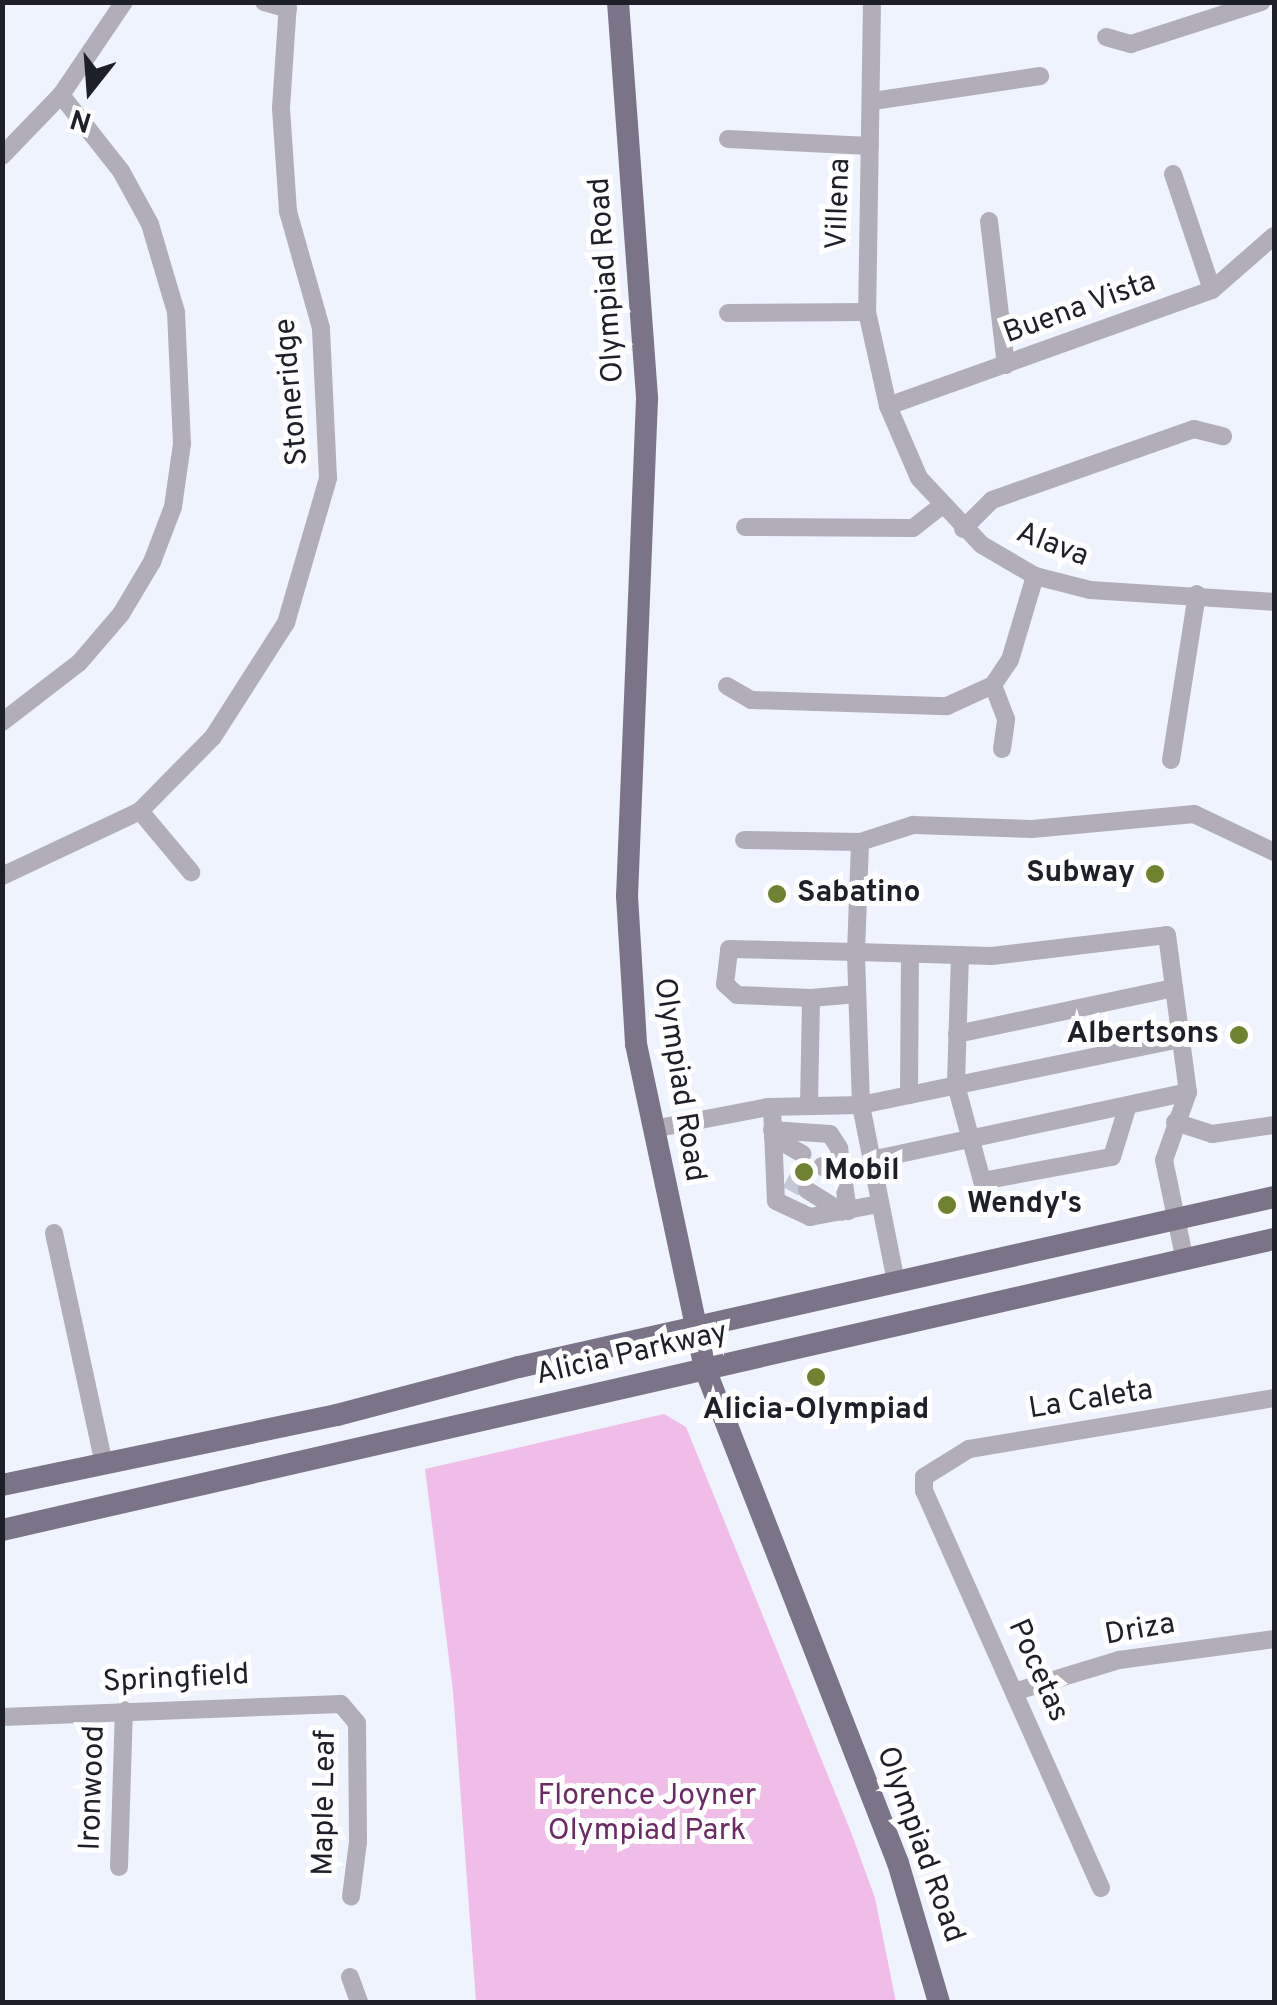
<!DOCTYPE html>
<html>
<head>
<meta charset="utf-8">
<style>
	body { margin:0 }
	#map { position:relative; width:1277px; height:2005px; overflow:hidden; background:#eff3fe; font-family:Overpass,sans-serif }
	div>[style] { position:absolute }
	.green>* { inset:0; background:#f0bde8 }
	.minor-tunnel>* { height:18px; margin-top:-9px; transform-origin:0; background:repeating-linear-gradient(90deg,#c5c9d3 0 18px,transparent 0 27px) }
	.minor>* { height:18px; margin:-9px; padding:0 9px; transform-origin:9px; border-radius:9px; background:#b2aeb9 }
	.major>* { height:22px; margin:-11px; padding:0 11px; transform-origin:11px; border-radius:11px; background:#7b7489 }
	.dots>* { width:28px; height:28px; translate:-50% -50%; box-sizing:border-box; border:5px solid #fff; border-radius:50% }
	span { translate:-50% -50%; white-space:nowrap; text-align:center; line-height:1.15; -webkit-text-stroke:10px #fff; paint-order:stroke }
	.street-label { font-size:30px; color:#1d1f29 }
	.poi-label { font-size:30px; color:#1d1f29; font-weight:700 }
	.right { translate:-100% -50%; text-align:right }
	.left { translate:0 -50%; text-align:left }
	.park-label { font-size:30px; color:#6b2a64 }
	.frame { position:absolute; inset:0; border:5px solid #1d1f29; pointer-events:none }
	.north { position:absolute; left:40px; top:40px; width:100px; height:100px; -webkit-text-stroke:8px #fff; paint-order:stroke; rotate:197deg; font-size:28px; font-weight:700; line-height:40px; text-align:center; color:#1d1f29 }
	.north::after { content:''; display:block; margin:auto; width:35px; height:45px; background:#1d1f29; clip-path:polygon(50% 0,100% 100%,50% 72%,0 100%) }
</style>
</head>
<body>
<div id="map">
	<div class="green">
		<i style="clip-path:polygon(664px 1414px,686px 1427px,851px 1832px,875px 1898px,896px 2002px,476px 2002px,453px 1691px,425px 1469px)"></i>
	</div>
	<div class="minor-tunnel">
		<i style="left:787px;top:1179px;width:23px;rotate:29deg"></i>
	</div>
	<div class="minor">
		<i style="left:264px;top:2px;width:25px;rotate:16deg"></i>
		<i style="left:872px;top:2px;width:310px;rotate:90.9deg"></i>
		<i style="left:867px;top:312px;width:96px;rotate:77.4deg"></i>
		<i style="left:888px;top:406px;width:78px;rotate:66.7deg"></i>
		<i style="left:919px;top:478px;width:92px;rotate:46.8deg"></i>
		<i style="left:982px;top:545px;width:61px;rotate:30.3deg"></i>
		<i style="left:1035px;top:576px;width:57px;rotate:14.3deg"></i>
		<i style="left:1090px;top:590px;width:184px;rotate:3.7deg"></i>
		<i style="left:1106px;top:37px;width:26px;rotate:16deg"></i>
		<i style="left:1131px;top:44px;width:137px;rotate:-17.9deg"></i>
		<i style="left:873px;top:101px;width:169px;rotate:-8.5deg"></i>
		<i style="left:728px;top:139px;width:142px;rotate:2.8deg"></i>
		<i style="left:2px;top:156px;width:85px;rotate:-46deg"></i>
		<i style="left:61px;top:95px;width:112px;rotate:-55.9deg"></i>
		<i style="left:1173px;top:174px;width:122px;rotate:71.4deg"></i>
		<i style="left:989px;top:221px;width:145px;rotate:83.3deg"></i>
		<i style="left:728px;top:313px;width:139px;rotate:-0.4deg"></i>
		<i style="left:888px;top:406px;width:344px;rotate:-19.7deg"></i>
		<i style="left:1212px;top:290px;width:82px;rotate:-41.1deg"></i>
		<i style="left:745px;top:527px;width:168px;rotate:0.3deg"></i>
		<i style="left:913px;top:528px;width:37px;rotate:-38deg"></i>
		<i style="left:963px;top:529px;width:41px;rotate:-45deg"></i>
		<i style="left:992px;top:500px;width:214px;rotate:-19.4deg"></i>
		<i style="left:1194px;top:429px;width:30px;rotate:14deg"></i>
		<i style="left:727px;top:686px;width:28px;rotate:30deg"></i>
		<i style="left:751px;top:700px;width:196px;rotate:1.8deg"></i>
		<i style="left:947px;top:706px;width:51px;rotate:-24.5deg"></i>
		<i style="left:2px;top:722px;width:97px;rotate:-37.5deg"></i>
		<i style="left:79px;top:663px;width:65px;rotate:-49.4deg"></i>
		<i style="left:121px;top:614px;width:61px;rotate:-59.2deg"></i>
		<i style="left:152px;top:562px;width:59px;rotate:-69.1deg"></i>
		<i style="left:173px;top:507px;width:64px;rotate:-81.9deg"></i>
		<i style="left:182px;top:444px;width:132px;rotate:-92.6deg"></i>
		<i style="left:176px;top:312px;width:92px;rotate:-106.5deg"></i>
		<i style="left:150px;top:224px;width:60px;rotate:-118.7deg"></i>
		<i style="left:121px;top:171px;width:97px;rotate:-128.3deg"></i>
		<i style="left:1002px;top:749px;width:30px;rotate:-82deg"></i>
		<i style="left:1006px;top:719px;width:36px;rotate:-111deg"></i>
		<i style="left:993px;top:685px;width:30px;rotate:-56deg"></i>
		<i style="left:1010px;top:660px;width:88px;rotate:-73.4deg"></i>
		<i style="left:1171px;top:760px;width:168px;rotate:-81.1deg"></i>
		<i style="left:140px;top:811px;width:80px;rotate:50.1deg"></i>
		<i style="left:744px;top:840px;width:116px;rotate:1deg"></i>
		<i style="left:2px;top:876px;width:153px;rotate:-25.2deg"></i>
		<i style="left:140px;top:811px;width:104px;rotate:-45.4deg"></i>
		<i style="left:213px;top:737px;width:135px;rotate:-57.4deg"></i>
		<i style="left:286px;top:623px;width:151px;rotate:-73.8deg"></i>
		<i style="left:328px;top:478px;width:150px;rotate:-92.7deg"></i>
		<i style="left:321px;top:328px;width:122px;rotate:-105.8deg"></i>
		<i style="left:288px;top:211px;width:103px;rotate:-93.9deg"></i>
		<i style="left:281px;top:108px;width:106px;rotate:-86.2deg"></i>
		<i style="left:960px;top:955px;width:130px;rotate:91.8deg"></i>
		<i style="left:956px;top:1085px;width:99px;rotate:74.8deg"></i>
		<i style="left:982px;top:1181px;width:132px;rotate:-10.5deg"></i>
		<i style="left:1112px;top:1157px;width:54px;rotate:-72.9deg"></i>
		<i style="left:811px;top:998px;width:46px;rotate:-5deg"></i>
		<i style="left:957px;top:1034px;width:222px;rotate:-12deg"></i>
		<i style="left:909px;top:1095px;width:141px;rotate:-89.6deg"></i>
		<i style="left:809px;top:1105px;width:107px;rotate:-88.9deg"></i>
		<i style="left:811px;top:998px;width:74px;rotate:-177.7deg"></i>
		<i style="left:737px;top:995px;width:16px;rotate:-137deg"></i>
		<i style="left:725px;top:984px;width:35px;rotate:-83deg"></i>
		<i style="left:729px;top:949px;width:127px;rotate:1.4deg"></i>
		<i style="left:856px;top:952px;width:110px;rotate:-87.9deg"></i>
		<i style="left:860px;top:842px;width:56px;rotate:-17.8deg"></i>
		<i style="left:913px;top:825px;width:119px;rotate:1.9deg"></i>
		<i style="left:1032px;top:829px;width:163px;rotate:-5.3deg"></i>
		<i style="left:1194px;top:814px;width:89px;rotate:25.4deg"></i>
		<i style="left:772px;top:1107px;width:94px;rotate:87.6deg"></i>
		<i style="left:776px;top:1201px;width:38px;rotate:25deg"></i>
		<i style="left:810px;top:1217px;width:70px;rotate:-10.7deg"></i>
		<i style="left:1175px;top:1122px;width:39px;rotate:18deg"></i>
		<i style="left:1212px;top:1134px;width:63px;rotate:-8.3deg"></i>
		<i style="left:653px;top:1129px;width:117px;rotate:-10.8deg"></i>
		<i style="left:768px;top:1107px;width:93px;rotate:-1.2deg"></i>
		<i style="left:861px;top:1105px;width:327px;rotate:-11.7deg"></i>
		<i style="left:772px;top:1130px;width:58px;rotate:3.9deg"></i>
		<i style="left:830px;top:1134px;width:17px;rotate:57deg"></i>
		<i style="left:839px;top:1148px;width:64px;rotate:81.9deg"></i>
		<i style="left:773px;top:1137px;width:34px;rotate:30deg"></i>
		<i style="left:871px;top:1160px;width:324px;rotate:-12.1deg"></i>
		<i style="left:822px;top:1166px;width:27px;rotate:34deg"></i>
		<i style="left:807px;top:1190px;width:41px;rotate:32.2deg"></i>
		<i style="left:54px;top:1233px;width:237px;rotate:77.8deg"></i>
		<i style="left:896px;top:1282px;width:180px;rotate:-101.2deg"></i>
		<i style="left:861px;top:1105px;width:153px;rotate:-91.9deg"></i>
		<i style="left:856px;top:952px;width:136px;rotate:1.7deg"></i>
		<i style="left:992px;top:956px;width:176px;rotate:-6.8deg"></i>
		<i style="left:1167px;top:935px;width:158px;rotate:82.4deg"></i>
		<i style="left:1188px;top:1092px;width:72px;rotate:109.4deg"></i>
		<i style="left:1164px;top:1160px;width:99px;rotate:78.3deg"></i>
		<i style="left:1017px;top:1691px;width:107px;rotate:-16.9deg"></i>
		<i style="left:1119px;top:1660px;width:156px;rotate:-7.7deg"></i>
		<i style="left:2px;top:1717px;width:339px;rotate:-2.2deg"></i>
		<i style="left:341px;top:1704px;width:25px;rotate:50deg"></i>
		<i style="left:357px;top:1723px;width:119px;rotate:89.5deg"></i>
		<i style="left:358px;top:1842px;width:55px;rotate:97.3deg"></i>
		<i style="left:119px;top:1867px;width:157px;rotate:-88.2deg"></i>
		<i style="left:1101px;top:1888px;width:435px;rotate:-114deg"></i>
		<i style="left:924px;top:1491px;width:14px;rotate:-90deg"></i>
		<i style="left:924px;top:1477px;width:53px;rotate:-31.9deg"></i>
		<i style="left:969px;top:1449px;width:309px;rotate:-9.5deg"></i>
		<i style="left:350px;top:1977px;width:27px;rotate:70deg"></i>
	</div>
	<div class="major">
		<i style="left:618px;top:2px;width:398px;rotate:85.8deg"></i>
		<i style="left:647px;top:399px;width:497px;rotate:92.3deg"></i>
		<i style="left:627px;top:896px;width:148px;rotate:86.5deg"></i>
		<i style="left:636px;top:1044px;width:332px;rotate:78deg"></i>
		<i style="left:705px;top:1369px;width:530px;rotate:68.66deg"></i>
		<i style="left:898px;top:1863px;width:145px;rotate:73.6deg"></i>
		<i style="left:2px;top:1485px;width:342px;rotate:-11.8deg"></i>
		<i style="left:337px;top:1415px;width:188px;rotate:-14.8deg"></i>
		<i style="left:519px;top:1367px;width:774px;rotate:-12.69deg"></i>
		<i style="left:2px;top:1530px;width:1305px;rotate:-12.89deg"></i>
	</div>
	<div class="dots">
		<i style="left:1155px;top:874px;background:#6f8232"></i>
		<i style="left:777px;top:894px;background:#6f8232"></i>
		<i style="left:1239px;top:1035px;background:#6f8232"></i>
		<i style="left:804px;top:1172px;background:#6f8232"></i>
		<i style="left:947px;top:1205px;background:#6f8232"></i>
		<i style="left:816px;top:1377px;background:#6f8232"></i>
	</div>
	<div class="street-label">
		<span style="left:840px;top:204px;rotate:-88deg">Villena</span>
		<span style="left:608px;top:280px;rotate:-94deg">Olympiad Road</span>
		<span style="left:1080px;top:309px;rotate:-20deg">Buena Vista</span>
		<span style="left:293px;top:392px;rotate:-95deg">Stoneridge</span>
		<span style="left:1052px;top:546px;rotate:21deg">Alava</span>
		<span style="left:678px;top:1080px;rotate:81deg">Olympiad Road</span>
		<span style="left:632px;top:1355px;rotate:-13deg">Alicia Parkway</span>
		<span style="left:1091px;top:1401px;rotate:-9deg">La Caleta</span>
		<span style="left:1140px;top:1631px;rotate:-10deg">Driza</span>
		<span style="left:1037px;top:1671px;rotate:66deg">Pocetas</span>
		<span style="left:176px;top:1680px;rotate:-3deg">Springfield</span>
		<span style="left:94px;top:1788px;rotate:-88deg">Ironwood</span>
		<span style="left:326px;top:1803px;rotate:-89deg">Maple Leaf</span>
		<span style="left:919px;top:1845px;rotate:70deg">Olympiad Road</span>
	</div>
	<div class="poi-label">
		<span class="right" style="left:1135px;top:874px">Subway</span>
		<span class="left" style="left:797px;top:894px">Sabatino</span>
		<span class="right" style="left:1219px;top:1035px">Albertsons</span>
		<span class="left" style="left:824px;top:1172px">Mobil</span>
		<span class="left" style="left:967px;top:1205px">Wendy's</span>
		<span style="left:816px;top:1411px">Alicia-Olympiad</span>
	</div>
	<div class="park-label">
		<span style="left:647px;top:1814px">Florence Joyner<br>Olympiad Park</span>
	</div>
	<div class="frame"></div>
	<div class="north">N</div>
</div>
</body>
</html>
